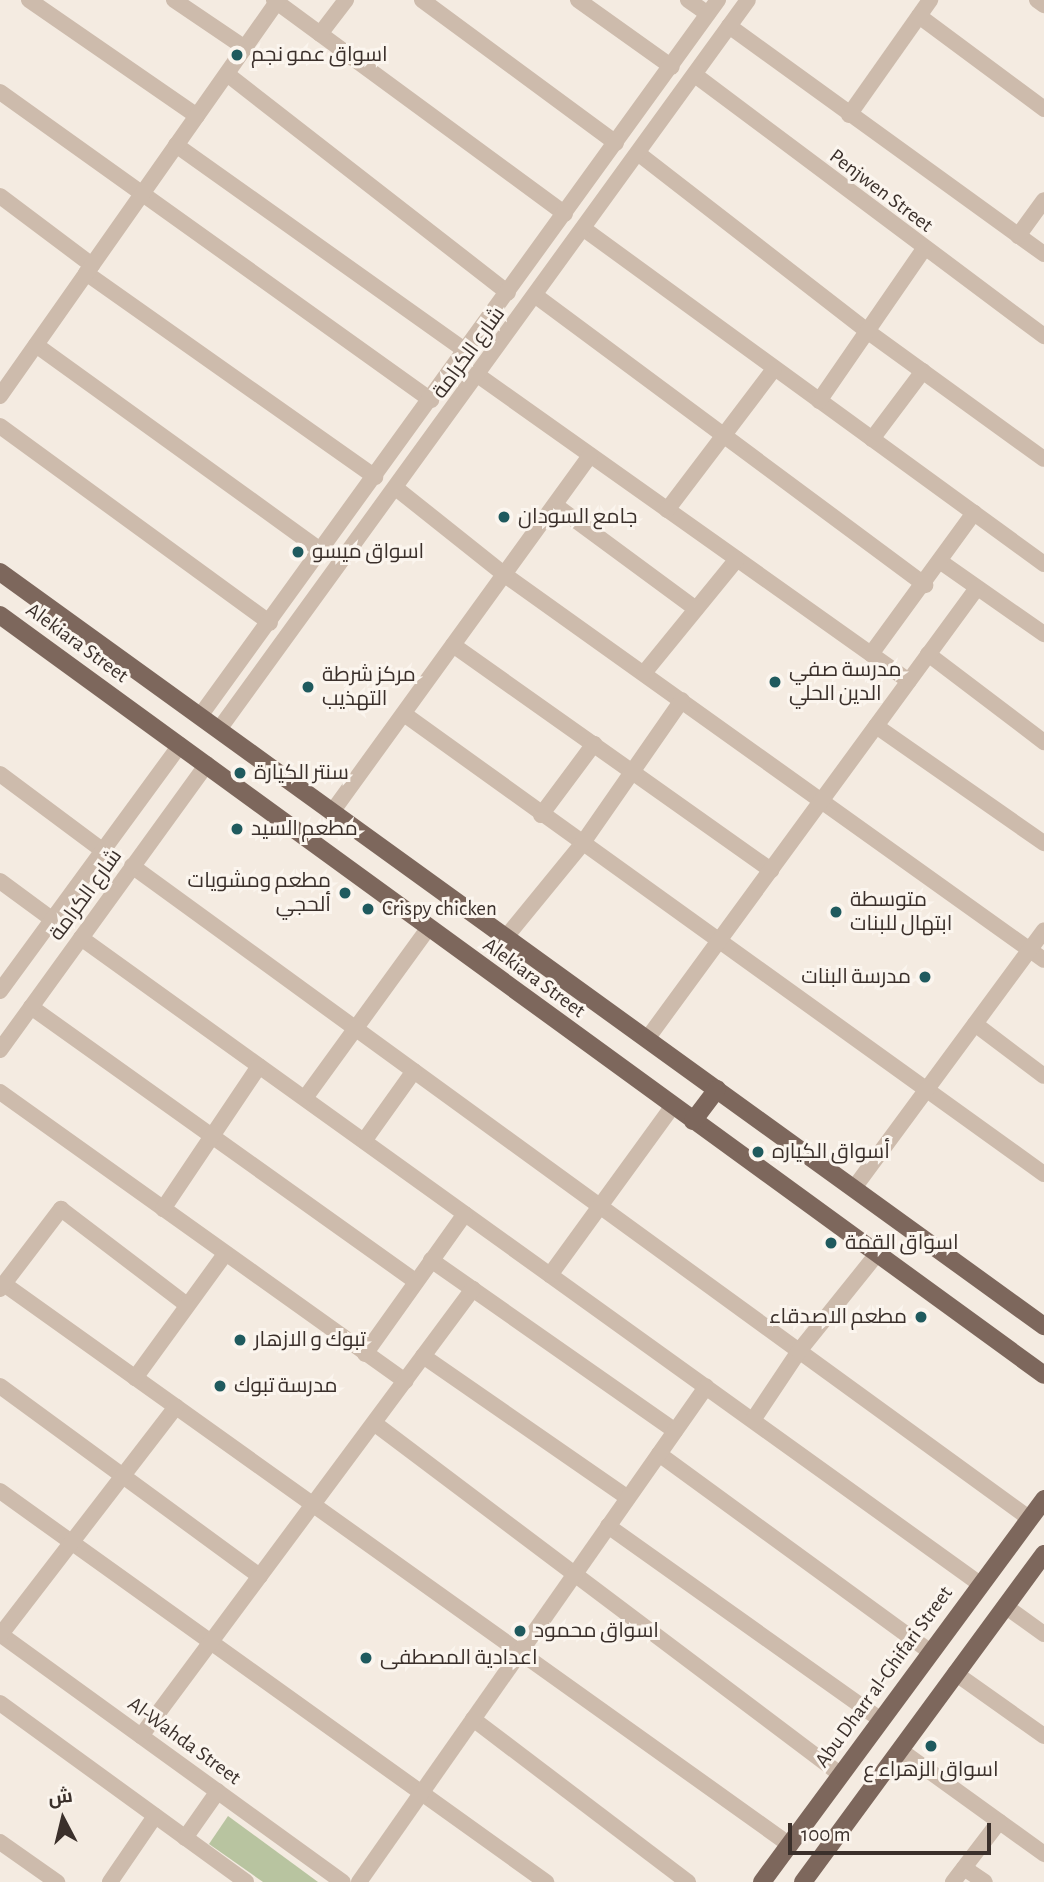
<!DOCTYPE html>
<html>
<head>
<meta charset="utf-8">
<style>
	body { margin:0 }
	#map { position:relative; width:1044px; height:1882px; overflow:hidden; background:#f4ebe1; font-family:"Alegreya Sans",Cairo,sans-serif }
	div>[style] { position:absolute }
	.green>* { inset:0; background:#b8c4a0 }
	.minor>* { height:16px; margin:-8px; padding:0 8px; transform-origin:8px; border-radius:8px; background:#cdbbac }
	.major>* { height:18px; margin:-9px; padding:0 9px; transform-origin:9px; border-radius:9px; background:#7d675c }
	.dots>* { width:19px; height:19px; translate:-50% -50%; box-sizing:border-box; border:4px solid #fbf5ee; border-radius:50% }
	span { translate:-50% -50%; white-space:nowrap; text-align:center; line-height:1.15; -webkit-text-stroke:6px #fbf5ee; paint-order:stroke }
	.poi-label { font-size:21px; color:#3b302b }
	.left { translate:0 -50%; text-align:left }
	.right { translate:-100% -50%; text-align:right }
	.street-label { font-size:21px; color:#3b302b }
	.north { position:absolute; left:28px; top:1784px; width:70px; height:70px; -webkit-text-stroke:5px #fbf5ee; paint-order:stroke; rotate:353deg; font-size:19px; font-weight:700; line-height:28px; text-align:center; color:#3b302b }
	.north::after { content:''; display:block; margin:auto; width:24px; height:32px; background:#3b302b; clip-path:polygon(50% 0,100% 100%,50% 72%,0 100%) }
	.scale { position:absolute; left:788px; top:1823px; width:203px; height:32px; box-sizing:border-box; border:4px solid #3b302b; border-top:0; padding-left:9px; font-size:21px; line-height:24px; white-space:nowrap; color:#3b302b; -webkit-text-stroke:5px #fbf5ee; paint-order:stroke }
</style>
</head>
<body>
<div id="map">
	<div class="green">
		<i style="clip-path:polygon(228px 1816px,318px 1882px,263px 1882px,209px 1844px)"></i>
	</div>
	<div class="minor">
		<i style="left:29px;top:0;width:204px;rotate:34.6deg"></i>
		<i style="left:174px;top:0;width:86px;rotate:34.1deg"></i>
		<i style="left:274px;top:0;width:361px;rotate:36.3deg"></i>
		<i style="left:422px;top:0;width:241px;rotate:36.4deg"></i>
		<i style="left:578px;top:0;width:115px;rotate:35.5deg"></i>
		<i style="left:688px;top:0;width:24px;rotate:35deg"></i>
		<i style="left:1037px;top:0;width:9px;rotate:36deg"></i>
		<i style="left:919px;top:16px;width:156px;rotate:36.6deg"></i>
		<i style="left:729px;top:26px;width:389px;rotate:35.9deg"></i>
		<i style="left:320px;top:34px;width:43px;rotate:-52.6deg"></i>
		<i style="left:227px;top:74px;width:356px;rotate:37.9deg"></i>
		<i style="left:695px;top:75px;width:436px;rotate:36.8deg"></i>
		<i style="left:0;top:92px;width:530px;rotate:35.55deg"></i>
		<i style="left:849px;top:115px;width:141px;rotate:-54.8deg"></i>
		<i style="left:176px;top:145px;width:356px;rotate:35.4deg"></i>
		<i style="left:639px;top:154px;width:289px;rotate:37.8deg"></i>
		<i style="left:867px;top:331px;width:218px;rotate:35.9deg"></i>
		<i style="left:0;top:196px;width:115px;rotate:36.9deg"></i>
		<i style="left:584px;top:229px;width:569px;rotate:36.06deg"></i>
		<i style="left:1018px;top:236px;width:44px;rotate:-54.2deg"></i>
		<i style="left:86px;top:273px;width:354px;rotate:35.2deg"></i>
		<i style="left:536px;top:296px;width:485px;rotate:36.6deg"></i>
		<i style="left:36px;top:345px;width:352px;rotate:35.8deg"></i>
		<i style="left:479px;top:376px;width:527px;rotate:35.35deg"></i>
		<i style="left:0;top:396px;width:482px;rotate:-54.9deg"></i>
		<i style="left:819px;top:401px;width:185px;rotate:-55.4deg"></i>
		<i style="left:0;top:426px;width:334px;rotate:36.1deg"></i>
		<i style="left:872px;top:439px;width:85px;rotate:-53.1deg"></i>
		<i style="left:397px;top:489px;width:138px;rotate:38.5deg"></i>
		<i style="left:505px;top:575px;width:662px;rotate:35.54deg"></i>
		<i style="left:555px;top:505px;width:175px;rotate:36.4deg"></i>
		<i style="left:667px;top:510px;width:177px;rotate:-52.8deg"></i>
		<i style="left:941px;top:562px;width:126px;rotate:35deg"></i>
		<i style="left:453px;top:645px;width:390px;rotate:35.3deg"></i>
		<i style="left:871px;top:654px;width:175px;rotate:-53.9deg"></i>
		<i style="left:928px;top:654px;width:146px;rotate:37.2deg"></i>
		<i style="left:644px;top:673px;width:147px;rotate:-50.8deg"></i>
		<i style="left:404px;top:714px;width:788px;rotate:35.71deg"></i>
		<i style="left:200px;top:716px;width:884px;rotate:-54.12deg"></i>
		<i style="left:876px;top:726px;width:205px;rotate:34.9deg"></i>
		<i style="left:220px;top:728px;width:899px;rotate:-54.05deg"></i>
		<i style="left:0;top:774px;width:127px;rotate:36.7deg"></i>
		<i style="left:332px;top:812px;width:440px;rotate:-54.1deg"></i>
		<i style="left:541px;top:815px;width:89px;rotate:-53.3deg"></i>
		<i style="left:132px;top:866px;width:1110px;rotate:36.02deg"></i>
		<i style="left:0;top:881px;width:66px;rotate:36.3deg"></i>
		<i style="left:506px;top:937px;width:120px;rotate:-50.7deg"></i>
		<i style="left:582px;top:844px;width:175px;rotate:-55.2deg"></i>
		<i style="left:81px;top:938px;width:1107px;rotate:35.7deg"></i>
		<i style="left:0;top:991px;width:305px;rotate:-53.8deg"></i>
		<i style="left:31px;top:1007px;width:473px;rotate:35.5deg"></i>
		<i style="left:975px;top:1024px;width:86px;rotate:37deg"></i>
		<i style="left:647px;top:1039px;width:559px;rotate:-53.81deg"></i>
		<i style="left:0;top:1050px;width:353px;rotate:-54.1deg"></i>
		<i style="left:0;top:1092px;width:498px;rotate:35.5deg"></i>
		<i style="left:305px;top:1098px;width:209px;rotate:-54deg"></i>
		<i style="left:364px;top:1141px;width:86px;rotate:-54.5deg"></i>
		<i style="left:854px;top:1188px;width:320px;rotate:-53.6deg"></i>
		<i style="left:163px;top:1209px;width:172px;rotate:-56.1deg"></i>
		<i style="left:431px;top:1260px;width:298px;rotate:35deg"></i>
		<i style="left:550px;top:1275px;width:208px;rotate:-54deg"></i>
		<i style="left:4px;top:1284px;width:966px;rotate:35.52deg"></i>
		<i style="left:0;top:1289px;width:101px;rotate:-52.7deg"></i>
		<i style="left:61px;top:1209px;width:158px;rotate:37.3deg"></i>
		<i style="left:365px;top:1354px;width:172px;rotate:-54.5deg"></i>
		<i style="left:423px;top:1356px;width:249px;rotate:34.7deg"></i>
		<i style="left:135px;top:1378px;width:153px;rotate:-54deg"></i>
		<i style="left:0;top:1386px;width:322px;rotate:36.2deg"></i>
		<i style="left:753px;top:1420px;width:83px;rotate:-56.3deg"></i>
		<i style="left:799px;top:1351px;width:124px;rotate:-51.2deg"></i>
		<i style="left:374px;top:1423px;width:583px;rotate:36.99deg"></i>
		<i style="left:659px;top:1454px;width:334px;rotate:36.1deg"></i>
		<i style="left:0;top:1491px;width:672px;rotate:35.61deg"></i>
		<i style="left:608px;top:1526px;width:335px;rotate:35.4deg"></i>
		<i style="left:1005px;top:1606px;width:48px;rotate:35.7deg"></i>
		<i style="left:0;top:1634px;width:423px;rotate:35.9deg"></i>
		<i style="left:1px;top:1634px;width:287px;rotate:-52.4deg"></i>
		<i style="left:955px;top:1673px;width:109px;rotate:35.3deg"></i>
		<i style="left:0;top:1703px;width:304px;rotate:36deg"></i>
		<i style="left:473px;top:1719px;width:270px;rotate:37.2deg"></i>
		<i style="left:141px;top:1736px;width:557px;rotate:-53.4deg"></i>
		<i style="left:900px;top:1750px;width:178px;rotate:35.8deg"></i>
		<i style="left:185px;top:1838px;width:57px;rotate:-54.9deg"></i>
		<i style="left:0;top:1842px;width:70px;rotate:35.1deg"></i>
		<i style="left:964px;top:1868px;width:25px;rotate:34deg"></i>
		<i style="left:110px;top:1882px;width:80px;rotate:-55.7deg"></i>
		<i style="left:359px;top:1882px;width:605px;rotate:-54.97deg"></i>
		<i style="left:953px;top:1882px;width:76px;rotate:-52.5deg"></i>
	</div>
	<div class="major">
		<i style="left:0;top:572px;width:1288px;rotate:35.84deg"></i>
		<i style="left:0;top:615px;width:1291px;rotate:36.05deg"></i>
		<i style="left:693px;top:1121px;width:40px;rotate:-53deg"></i>
		<i style="left:762px;top:1882px;width:476px;rotate:-53.6deg"></i>
		<i style="left:803px;top:1882px;width:407px;rotate:-53.7deg"></i>
	</div>
	<div class="dots">
		<i style="left:237px;top:55px;background:#1f5a5e"></i>
		<i style="left:504px;top:517px;background:#1f5a5e"></i>
		<i style="left:298px;top:552px;background:#1f5a5e"></i>
		<i style="left:775px;top:682px;background:#1f5a5e"></i>
		<i style="left:308px;top:687px;background:#1f5a5e"></i>
		<i style="left:240px;top:773px;background:#1f5a5e"></i>
		<i style="left:237px;top:829px;background:#1f5a5e"></i>
		<i style="left:345px;top:893px;background:#1f5a5e"></i>
		<i style="left:368px;top:909px;background:#1f5a5e"></i>
		<i style="left:836px;top:912px;background:#1f5a5e"></i>
		<i style="left:925px;top:977px;background:#1f5a5e"></i>
		<i style="left:758px;top:1152px;background:#1f5a5e"></i>
		<i style="left:831px;top:1243px;background:#1f5a5e"></i>
		<i style="left:921px;top:1317px;background:#1f5a5e"></i>
		<i style="left:240px;top:1340px;background:#1f5a5e"></i>
		<i style="left:220px;top:1386px;background:#1f5a5e"></i>
		<i style="left:520px;top:1631px;background:#1f5a5e"></i>
		<i style="left:366px;top:1658px;background:#1f5a5e"></i>
		<i style="left:931px;top:1746px;background:#1f5a5e"></i>
	</div>
	<div class="poi-label">
		<span class="left" style="left:251px;top:55px">اسواق عمو نجم</span>
		<span class="left" style="left:518px;top:517px">جامع السودان</span>
		<span class="left" style="left:312px;top:552px">اسواق ميسو</span>
		<span class="left" style="left:789px;top:682px">مدرسة صفي<br>الدين الحلي</span>
		<span class="left" style="left:322px;top:687px">مركز شرطة<br>التهذيب</span>
		<span class="left" style="left:254px;top:773px">سنتر الكيارة</span>
		<span class="left" style="left:251px;top:829px">مطعم السيد</span>
		<span class="right" style="left:331px;top:893px">مطعم ومشويات<br>ألحجي</span>
		<span class="left" style="left:850px;top:912px">متوسطة<br>ابتهال للبنات</span>
		<span class="left" style="left:382px;top:909px">Crispy chicken</span>
		<span class="right" style="left:911px;top:977px">مدرسة البنات</span>
		<span class="left" style="left:772px;top:1152px">أسواق الكياره</span>
		<span class="left" style="left:845px;top:1243px">اسواق القمة</span>
		<span class="right" style="left:907px;top:1317px">مطعم الاصدقاء</span>
		<span class="left" style="left:254px;top:1340px">تبوك و الازهار</span>
		<span class="left" style="left:234px;top:1386px">مدرسة تبوك</span>
		<span class="left" style="left:534px;top:1631px">اسواق محمود</span>
		<span class="left" style="left:380px;top:1658px">اعدادية المصطفى</span>
		<span style="left:931px;top:1770px">اسواق الزهراء ع</span>
	</div>
	<div class="street-label">
		<span style="left:881px;top:191px;rotate:37deg">Penjwen Street</span>
		<span style="left:469px;top:353px;rotate:-54deg">شارع الكرامة</span>
		<span style="left:77px;top:643px;rotate:36deg">Alekiara Street</span>
		<span style="left:86px;top:895px;rotate:-54deg">شارع الكرامة</span>
		<span style="left:534px;top:978px;rotate:36deg">Alekiara Street</span>
		<span style="left:884px;top:1677px;rotate:-54deg">Abu Dharr al-Ghifari Street</span>
		<span style="left:184px;top:1741px;rotate:36deg">Al-Wahda Street</span>
	</div>
	<div class="north">ش</div>
	<div class="scale">100 m</div>
</div>
</body>
</html>
